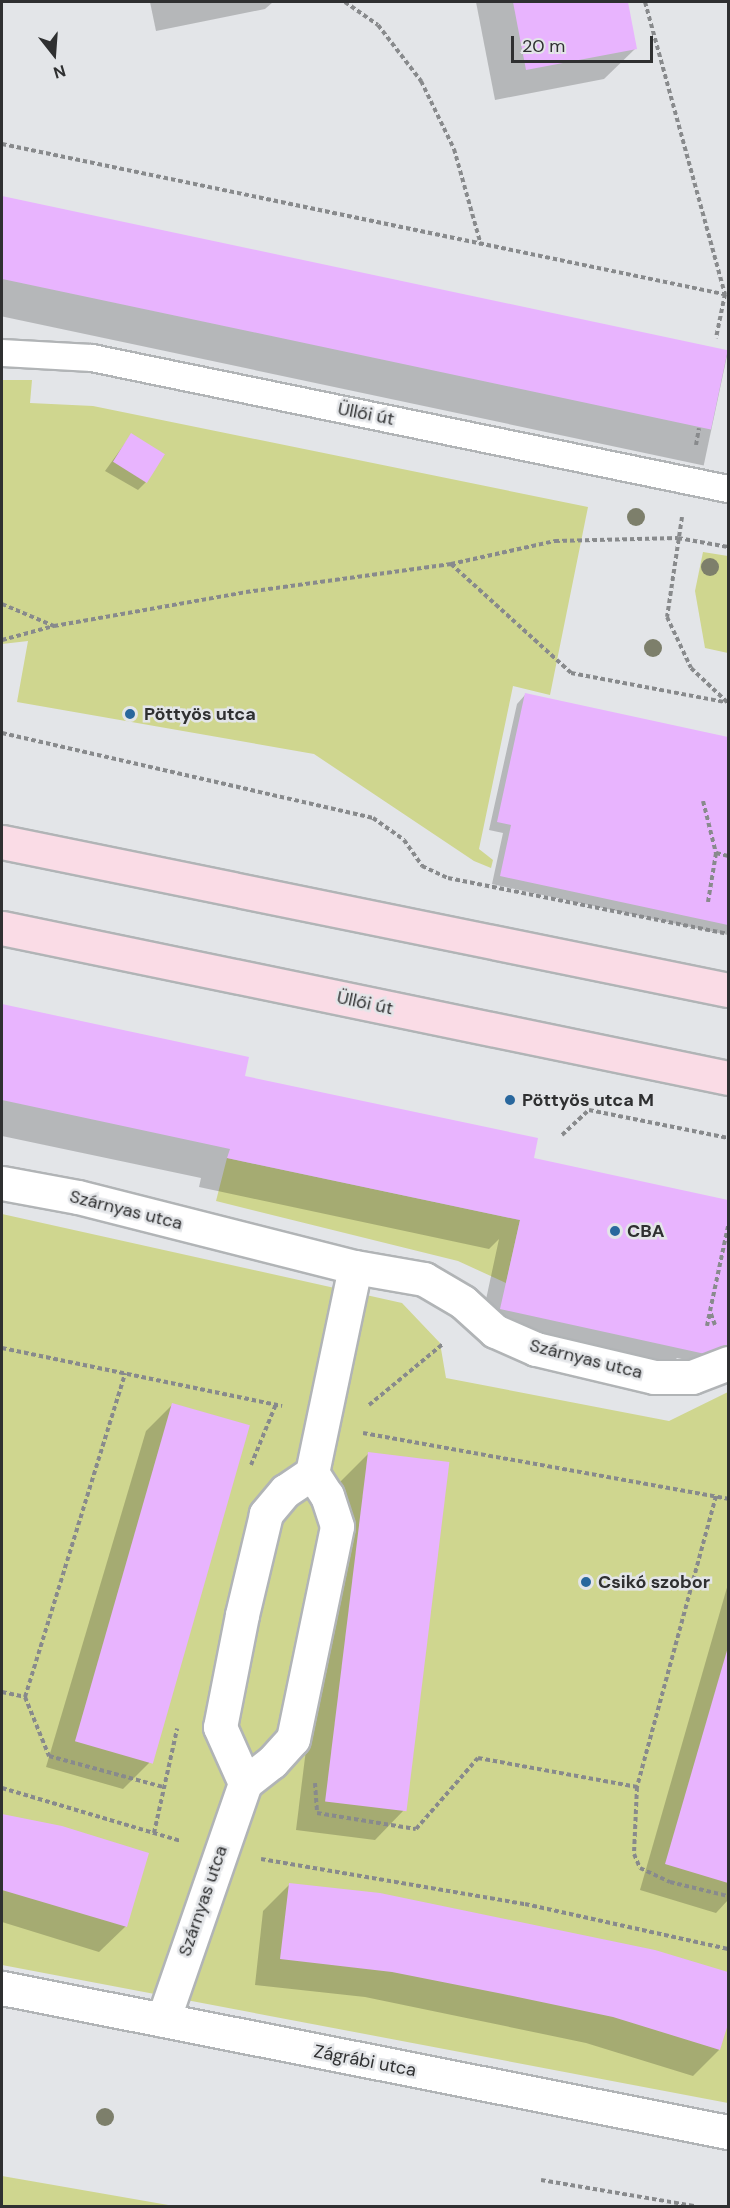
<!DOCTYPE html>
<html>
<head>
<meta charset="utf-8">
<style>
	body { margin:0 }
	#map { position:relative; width:730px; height:2208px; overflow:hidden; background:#e3e5e8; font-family:"DM Sans",sans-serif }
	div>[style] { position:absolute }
	.green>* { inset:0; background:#cfd68f }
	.shadow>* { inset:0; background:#0003; transform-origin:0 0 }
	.building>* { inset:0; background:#e8b4fe; transform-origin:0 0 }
	.path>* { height:4px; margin-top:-2px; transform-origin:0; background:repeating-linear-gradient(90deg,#888a8c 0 4.5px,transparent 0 7.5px) }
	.roads { filter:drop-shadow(2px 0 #b1b4b6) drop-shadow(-2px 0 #b1b4b6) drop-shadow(0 2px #b1b4b6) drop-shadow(0 -2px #b1b4b6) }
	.lane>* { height:26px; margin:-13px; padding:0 13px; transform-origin:13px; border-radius:13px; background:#fff }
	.street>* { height:33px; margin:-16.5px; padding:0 16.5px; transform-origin:16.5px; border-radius:16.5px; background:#fff }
	.primary>* { height:33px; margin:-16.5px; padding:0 16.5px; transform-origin:16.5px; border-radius:16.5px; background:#fadce6 }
	.trees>* { width:18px; height:18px; margin:-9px; border-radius:50%; background:#7d7f6b }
	.dots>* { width:16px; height:16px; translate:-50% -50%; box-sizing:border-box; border:3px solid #e3e5e8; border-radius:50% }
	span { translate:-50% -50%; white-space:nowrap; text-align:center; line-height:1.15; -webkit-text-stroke:5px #e3e5e8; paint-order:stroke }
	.street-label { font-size:18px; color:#2f3031 }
	.poi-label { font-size:18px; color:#2f3031; font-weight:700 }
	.left { translate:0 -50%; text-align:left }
	.frame { position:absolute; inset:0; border:3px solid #2f3031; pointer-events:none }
	.north { position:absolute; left:24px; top:24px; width:60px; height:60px; -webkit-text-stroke:4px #e3e5e8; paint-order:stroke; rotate:163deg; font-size:16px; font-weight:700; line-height:24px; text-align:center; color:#2f3031 }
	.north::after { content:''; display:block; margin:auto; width:21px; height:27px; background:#2f3031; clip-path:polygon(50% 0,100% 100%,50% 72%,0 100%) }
	.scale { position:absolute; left:511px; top:36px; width:142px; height:27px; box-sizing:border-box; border:3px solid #2f3031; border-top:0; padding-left:8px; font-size:18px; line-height:21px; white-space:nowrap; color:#2f3031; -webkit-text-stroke:4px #e3e5e8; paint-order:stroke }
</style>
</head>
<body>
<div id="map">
	<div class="green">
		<i style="clip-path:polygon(2px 380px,32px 380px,30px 403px,93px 406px,588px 507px,550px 695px,513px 686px,479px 849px,493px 860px,491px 868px,474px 861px,314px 754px,17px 702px,28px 641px,2px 644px)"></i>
		<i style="clip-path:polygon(703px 552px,728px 556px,728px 653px,705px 648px,695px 591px)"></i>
		<i style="clip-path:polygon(227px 1158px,520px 1220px,506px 1283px,458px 1261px,216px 1201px)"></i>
		<i style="clip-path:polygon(2px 1214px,402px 1303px,440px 1343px,446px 1378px,669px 1421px,728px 1392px,728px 2103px,2px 1965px)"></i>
		<i style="clip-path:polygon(2px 2176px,174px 2206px,2px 2206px)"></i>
	</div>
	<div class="shadow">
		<i style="clip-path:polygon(150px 2px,273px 2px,265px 9px,156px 31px)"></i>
		<i style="clip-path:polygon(476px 2px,626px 2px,636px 48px,604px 79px,495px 100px)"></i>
		<i style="left:3px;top:198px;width:741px;height:116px;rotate:12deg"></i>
		<i style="clip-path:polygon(131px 435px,146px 482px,138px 490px,105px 471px)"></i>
		<i style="clip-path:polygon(525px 695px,728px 738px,728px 935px,492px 884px,503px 833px,489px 830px,517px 704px)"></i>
		<i style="clip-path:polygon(2px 1006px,248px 1058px,243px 1078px,531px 1163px,534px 1160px,728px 1202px,728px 1362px,723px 1368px,677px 1358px,663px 1372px,479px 1332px,499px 1239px,489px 1249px,199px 1187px,201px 1178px,2px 1136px)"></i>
		<i style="clip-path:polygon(172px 1405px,149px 1763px,123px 1789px,46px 1767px,146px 1431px)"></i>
		<i style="clip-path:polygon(369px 1453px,404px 1810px,375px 1840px,296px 1830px,339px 1483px)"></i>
		<i style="clip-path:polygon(728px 1584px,728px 1900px,716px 1913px,640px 1890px)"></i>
		<i style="clip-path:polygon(2px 1815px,61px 1828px,126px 1926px,99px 1952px,2px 1922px)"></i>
		<i style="clip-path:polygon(289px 1885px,655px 1952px,728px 1974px,728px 2019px,719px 2050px,693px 2076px,586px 2043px,476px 2020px,365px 1997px,255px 1985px,263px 1911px)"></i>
	</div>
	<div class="building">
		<i style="clip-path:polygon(513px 2px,628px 2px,637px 49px,526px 70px)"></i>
		<i style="left:2px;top:196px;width:742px;height:81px;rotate:12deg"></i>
		<i style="left:131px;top:433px;width:40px;height:34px;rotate:32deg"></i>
		<i style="clip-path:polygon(525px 693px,728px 737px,728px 925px,500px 876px,511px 825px,497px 822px)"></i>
		<i style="clip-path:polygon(2px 1004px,249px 1057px,245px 1076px,538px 1138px,534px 1158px,728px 1200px,728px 1359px,500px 1309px,520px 1220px,227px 1158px,230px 1149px,2px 1100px)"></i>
		<i style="left:172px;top:1403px;width:81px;height:352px;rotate:16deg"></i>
		<i style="left:368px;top:1452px;width:82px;height:352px;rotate:7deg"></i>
		<i style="clip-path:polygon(728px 1647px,728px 1883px,665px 1864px)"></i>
		<i style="clip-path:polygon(2px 1814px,62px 1826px,149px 1853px,127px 1927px,2px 1890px)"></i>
		<i style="clip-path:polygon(289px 1883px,380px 1893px,655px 1950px,728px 1972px,728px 2024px,720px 2050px,613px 2017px,503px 1994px,392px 1972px,280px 1959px)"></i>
	</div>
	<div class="path">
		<i style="left:345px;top:2px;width:40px;rotate:34.9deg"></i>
		<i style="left:378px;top:25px;width:71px;rotate:52.5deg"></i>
		<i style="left:421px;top:81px;width:76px;rotate:64.1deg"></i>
		<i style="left:454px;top:149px;width:100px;rotate:74.3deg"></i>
		<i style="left:645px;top:2px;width:303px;rotate:74.7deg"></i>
		<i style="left:725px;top:294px;width:45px;rotate:101.6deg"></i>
		<i style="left:2px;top:144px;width:742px;rotate:11.75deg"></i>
		<i style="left:696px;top:445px;width:17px;rotate:-80deg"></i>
		<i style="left:682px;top:517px;width:101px;rotate:98.5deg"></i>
		<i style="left:667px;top:617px;width:56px;rotate:64.8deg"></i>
		<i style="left:691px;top:668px;width:51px;rotate:43.4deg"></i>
		<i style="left:451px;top:564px;width:162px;rotate:42.2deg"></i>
		<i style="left:571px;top:673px;width:157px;rotate:10.7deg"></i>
		<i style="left:2px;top:604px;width:56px;rotate:22.9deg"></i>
		<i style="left:2px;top:640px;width:54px;rotate:-15.1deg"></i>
		<i style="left:54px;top:626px;width:195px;rotate:-10deg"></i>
		<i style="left:246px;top:592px;width:207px;rotate:-7.8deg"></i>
		<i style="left:451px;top:564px;width:107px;rotate:-12.5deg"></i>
		<i style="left:555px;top:541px;width:123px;rotate:-1.4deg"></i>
		<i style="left:678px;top:538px;width:51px;rotate:10.2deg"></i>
		<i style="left:2px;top:733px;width:381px;rotate:12.9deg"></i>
		<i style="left:373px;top:818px;width:38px;rotate:35deg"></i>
		<i style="left:404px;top:840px;width:32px;rotate:55deg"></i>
		<i style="left:422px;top:866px;width:29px;rotate:25deg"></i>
		<i style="left:448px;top:878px;width:286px;rotate:11.3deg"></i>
		<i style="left:703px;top:801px;width:54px;rotate:76deg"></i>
		<i style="left:708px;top:902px;width:50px;rotate:-80.7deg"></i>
		<i style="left:716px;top:853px;width:12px;rotate:14deg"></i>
		<i style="left:562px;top:1135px;width:37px;rotate:-43deg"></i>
		<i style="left:589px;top:1110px;width:142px;rotate:11.4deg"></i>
		<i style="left:715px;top:1325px;width:15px;rotate:-110deg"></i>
		<i style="left:710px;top:1311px;width:87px;rotate:-78deg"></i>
		<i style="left:707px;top:1326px;width:15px;rotate:-79deg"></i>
		<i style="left:2px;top:1348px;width:286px;rotate:11.7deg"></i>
		<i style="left:369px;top:1405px;width:97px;rotate:-39.6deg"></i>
		<i style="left:363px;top:1433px;width:371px;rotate:10.2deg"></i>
		<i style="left:251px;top:1465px;width:66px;rotate:-67.7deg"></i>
		<i style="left:716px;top:1496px;width:302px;rotate:105.2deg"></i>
		<i style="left:637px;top:1787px;width:67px;rotate:92.6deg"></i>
		<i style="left:634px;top:1854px;width:15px;rotate:67deg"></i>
		<i style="left:640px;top:1868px;width:33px;rotate:25deg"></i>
		<i style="left:670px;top:1882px;width:60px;rotate:13.6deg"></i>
		<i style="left:2px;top:1692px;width:24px;rotate:12deg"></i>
		<i style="left:25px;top:1697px;width:64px;rotate:67.9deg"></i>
		<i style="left:49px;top:1756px;width:118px;rotate:15.2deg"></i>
		<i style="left:25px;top:1697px;width:339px;rotate:-72.8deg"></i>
		<i style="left:315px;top:1783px;width:30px;rotate:86deg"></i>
		<i style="left:317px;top:1813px;width:100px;rotate:9.2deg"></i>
		<i style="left:416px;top:1829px;width:94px;rotate:-48.9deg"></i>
		<i style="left:478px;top:1758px;width:162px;rotate:10.3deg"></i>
		<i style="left:2px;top:1788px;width:187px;rotate:16.5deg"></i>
		<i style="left:154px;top:1833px;width:107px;rotate:-77.5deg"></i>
		<i style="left:261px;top:1859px;width:268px;rotate:9.7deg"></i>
		<i style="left:525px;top:1904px;width:208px;rotate:12.5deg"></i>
		<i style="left:541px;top:2180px;width:155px;rotate:9.6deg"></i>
	</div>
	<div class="roads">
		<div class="lane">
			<i style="left:2px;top:353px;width:90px;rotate:3.2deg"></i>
			<i style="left:92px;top:358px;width:649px;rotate:11.64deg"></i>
		</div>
		<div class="street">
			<i style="left:2px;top:1183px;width:77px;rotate:10.4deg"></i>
			<i style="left:78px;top:1197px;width:286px;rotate:14.2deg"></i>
			<i style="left:355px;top:1267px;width:70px;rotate:9.9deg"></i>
			<i style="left:424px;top:1279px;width:45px;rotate:30.5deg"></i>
			<i style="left:463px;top:1302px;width:43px;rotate:42.2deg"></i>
			<i style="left:495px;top:1331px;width:45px;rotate:23.7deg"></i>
			<i style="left:536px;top:1349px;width:121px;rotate:13.3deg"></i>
			<i style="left:654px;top:1377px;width:38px"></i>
			<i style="left:692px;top:1377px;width:39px;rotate:-21deg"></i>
			<i style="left:312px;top:1473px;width:210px;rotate:-78.2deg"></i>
			<i style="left:2px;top:1988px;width:740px;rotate:11.22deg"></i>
			<i style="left:163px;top:2020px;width:251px;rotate:-70.9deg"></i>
			<i style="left:245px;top:1783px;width:34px;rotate:-38deg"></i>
			<i style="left:272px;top:1762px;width:31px;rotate:-48deg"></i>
			<i style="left:293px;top:1739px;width:217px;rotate:-78.3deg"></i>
			<i style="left:337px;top:1526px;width:32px;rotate:-108deg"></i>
			<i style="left:327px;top:1496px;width:27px;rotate:-123deg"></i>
			<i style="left:312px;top:1473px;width:32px;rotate:146deg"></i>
			<i style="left:285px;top:1491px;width:30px;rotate:130deg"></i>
			<i style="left:266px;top:1514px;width:104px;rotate:103.4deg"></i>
			<i style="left:242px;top:1615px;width:114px;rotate:101.1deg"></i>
			<i style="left:220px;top:1727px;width:61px;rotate:65.9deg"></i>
		</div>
		<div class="primary">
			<i style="left:2px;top:842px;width:741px;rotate:11.52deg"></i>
			<i style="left:2px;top:928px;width:741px;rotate:11.67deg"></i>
		</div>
	</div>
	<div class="trees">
		<i style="left:636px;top:517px"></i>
		<i style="left:710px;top:567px"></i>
		<i style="left:653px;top:648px"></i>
		<i style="left:105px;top:2117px"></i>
	</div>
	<div class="dots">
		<i style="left:130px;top:714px;background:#29679d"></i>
		<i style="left:510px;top:1100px;background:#29679d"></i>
		<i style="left:615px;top:1231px;background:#29679d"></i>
		<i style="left:586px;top:1582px;background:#29679d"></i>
	</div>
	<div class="street-label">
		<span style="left:366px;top:414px;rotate:11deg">Üllői út</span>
		<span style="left:365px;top:1003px;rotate:12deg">Üllői út</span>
		<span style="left:126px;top:1210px;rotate:14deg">Szárnyas utca</span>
		<span style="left:586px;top:1359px;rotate:14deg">Szárnyas utca</span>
		<span style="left:203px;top:1901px;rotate:-71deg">Szárnyas utca</span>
		<span style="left:365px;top:2061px;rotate:11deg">Zágrábi utca</span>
	</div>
	<div class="poi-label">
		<span class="left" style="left:144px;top:714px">Pöttyös utca</span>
		<span class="left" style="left:522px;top:1100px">Pöttyös utca M</span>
		<span class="left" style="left:627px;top:1231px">CBA</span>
		<span class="left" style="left:598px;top:1582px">Csikó szobor</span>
	</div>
	<div class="frame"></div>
	<div class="north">N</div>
	<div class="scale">20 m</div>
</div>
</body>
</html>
